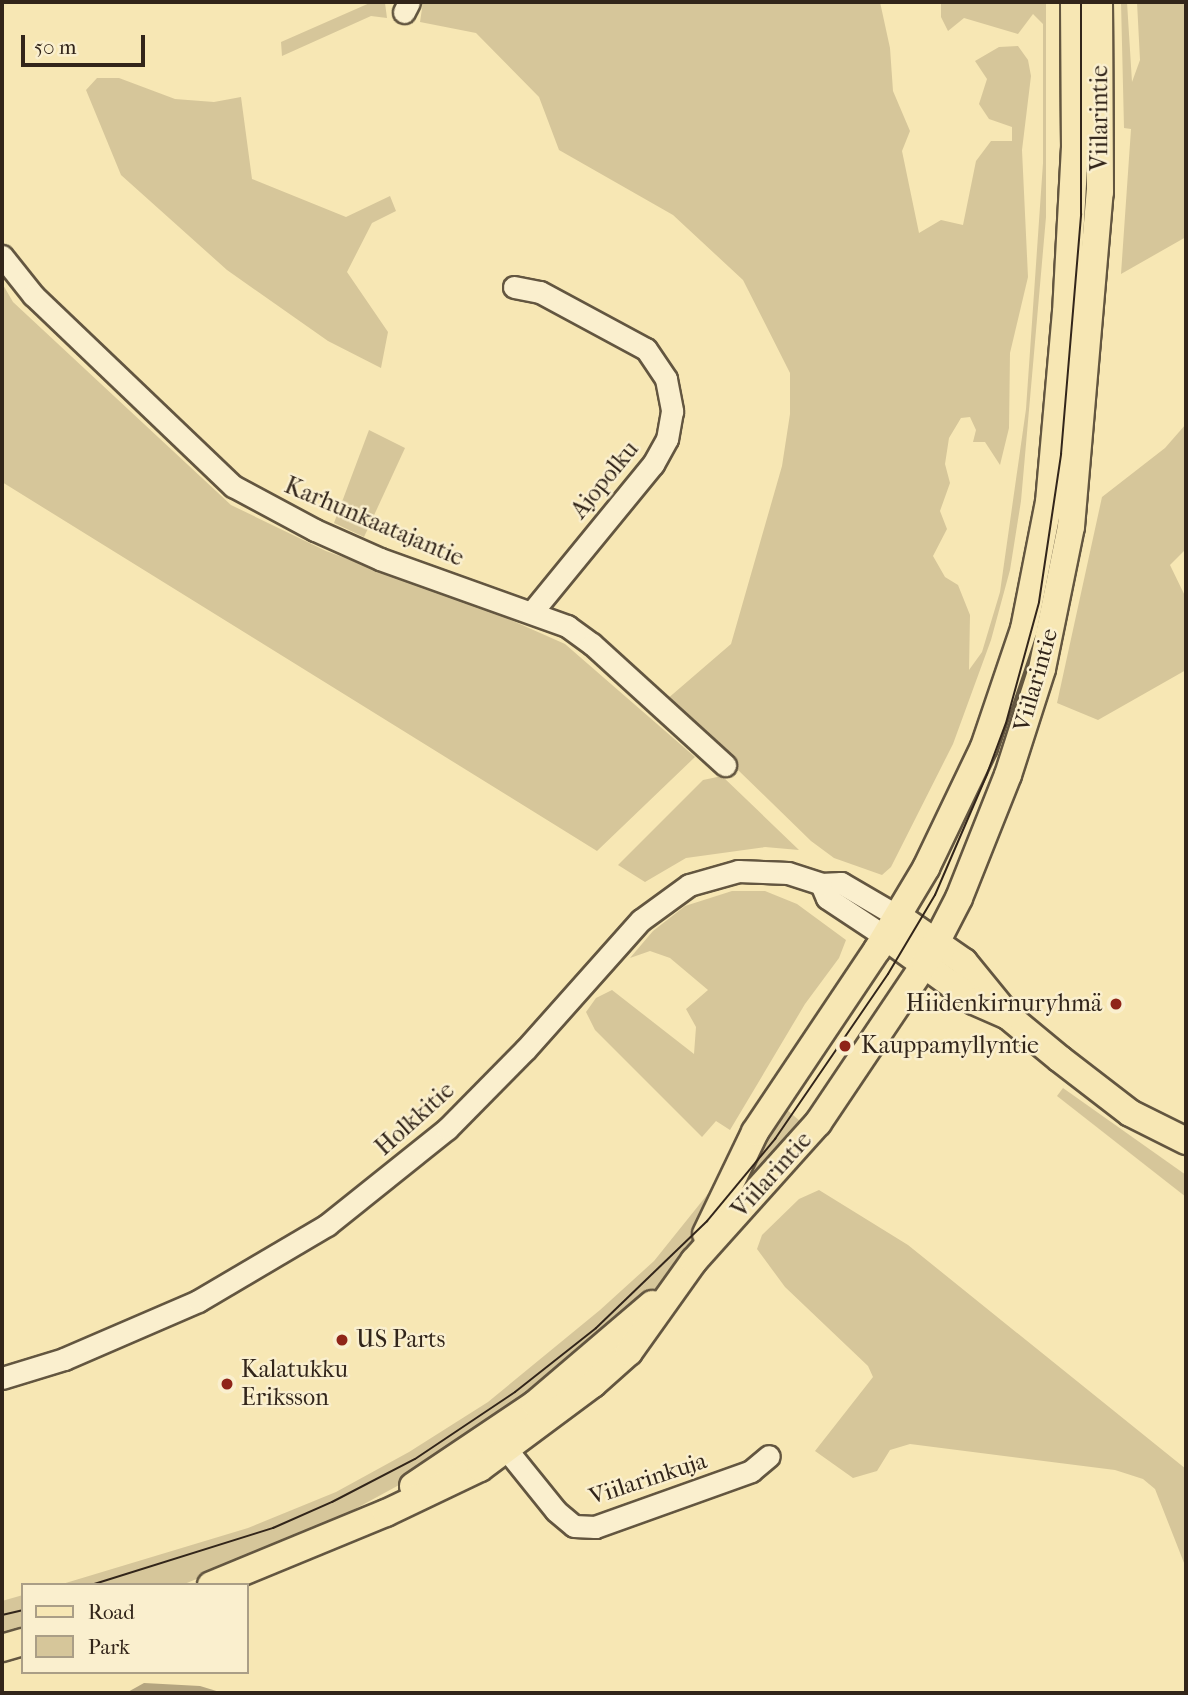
<!DOCTYPE html>
<html>
<head>
<meta charset="utf-8">
<style>
	body { margin:0 }
	#map { position:relative; width:1188px; height:1695px; overflow:hidden; background:#f7e7b4; font-family:"IM FELL French Canon",serif }
	div>[style] { position:absolute }
	.green>* { inset:0; background:#d6c69a }
	.water>* { inset:0; background:#b4a580 }
	.roads { filter:drop-shadow(2px 0 #635640) drop-shadow(-2px 0 #635640) drop-shadow(0 2px #635640) drop-shadow(0 -2px #635640) }
	.minor>* { height:21px; margin:-10.5px; padding:0 10.5px; transform-origin:10.5px; border-radius:10.5px; background:#faefce }
	.major>* { height:26px; margin:-13px; padding:0 13px; transform-origin:13px; border-radius:13px; background:#f7e7b4 }
	.tram>* { height:2px; margin:-1px; padding:0 1px; transform-origin:1px; border-radius:1px; background:#32251a }
	.dots>* { width:19px; height:19px; translate:-50% -50%; box-sizing:border-box; border:4px solid #faefce; border-radius:50% }
	span { translate:-50% -50%; white-space:nowrap; text-align:center; line-height:1.15; -webkit-text-stroke:5px #faefce; paint-order:stroke }
	.street-label { font-size:24px; color:#32251a }
	.poi-label { font-size:24px; color:#32251a }
	.right { translate:-100% -50%; text-align:right }
	.left { translate:0 -50%; text-align:left }
	.frame { position:absolute; inset:0; border:4px solid #32251a; pointer-events:none }
	.legend { position:absolute; left:21px; top:1583px; width:228px; height:91px; box-sizing:border-box; background:#faefce; border:2px solid #aa9e86; margin:0; padding:9px 12px; list-style:none; font-size:21px; color:#32251a }
	.legend li { display:flex; align-items:center; gap:14px; height:35px }
	.legend b { width:35px; border:2px solid #aa9e86 }
	.scale { position:absolute; left:21px; top:35px; width:124px; height:32px; box-sizing:border-box; border:4px solid #32251a; border-top:0; padding-left:9px; font-size:21px; line-height:24px; white-space:nowrap; color:#32251a; -webkit-text-stroke:5px #faefce; paint-order:stroke }
</style>
</head>
<body>
<div id="map">
	<div class="green">
		<i style="clip-path:polygon(372px 2px,385px 3px,387px 18px,371px 16px,282px 56px,281px 42px)"></i>
		<i style="clip-path:polygon(423px 2px,880px 2px,890px 48px,893px 91px,910px 131px,902px 151px,919px 233px,941px 220px,963px 225px,976px 161px,991px 141px,1012px 141px,1012px 127px,989px 119px,979px 104px,987px 79px,975px 61px,999px 47px,1018px 46px,1028px 60px,1031px 76px,1022px 150px,1028px 277px,1010px 353px,1009px 428px,1000px 465px,985px 442px,973px 442px,976px 430px,970px 417px,961px 418px,949px 438px,945px 464px,950px 483px,940px 511px,947px 529px,933px 556px,945px 577px,958px 585px,970px 615px,969px 670px,982px 652px,1000px 592px,1026px 409px,1043px 163px,1043px 24px,1033px 14px,1018px 34px,964px 18px,948px 31px,941px 17px,941px 2px,1046px 2px,1046px 217px,1021px 501px,1010px 570px,991px 640px,953px 744px,891px 867px,882px 875px,834px 858px,811px 841px,666px 700px,731px 644px,782px 466px,790px 414px,790px 373px,743px 280px,673px 215px,559px 150px,539px 97px,476px 33px,420px 22px)"></i>
		<i style="clip-path:polygon(1121px 2px,1127px 2px,1132px 82px,1140px 60px,1137px 2px,1186px 2px,1186px 237px,1121px 274px,1131px 129px,1124px 128px)"></i>
		<i style="clip-path:polygon(97px 78px,119px 78px,175px 99px,214px 102px,241px 97px,252px 179px,346px 217px,390px 196px,396px 211px,372px 223px,347px 272px,388px 332px,381px 368px,328px 341px,227px 270px,121px 175px,86px 90px)"></i>
		<i style="clip-path:polygon(2px 283px,13px 302px,231px 505px,326px 551px,493px 612px,565px 644px,695px 757px,597px 851px,2px 482px)"></i>
		<i style="clip-path:polygon(1186px 424px,1186px 549px,1170px 565px,1186px 598px,1186px 670px,1098px 720px,1057px 703px,1102px 497px,1165px 448px)"></i>
		<i style="clip-path:polygon(369px 430px,405px 448px,364px 537px,334px 523px)"></i>
		<i style="clip-path:polygon(722px 776px,799px 850px,765px 847px,686px 858px,645px 882px,618px 865px,703px 780px)"></i>
		<i style="clip-path:polygon(732px 891px,765px 891px,797px 904px,846px 940px,839px 958px,805px 1004px,730px 1130px,716px 1121px,702px 1137px,595px 1030px,586px 1012px,596px 998px,612px 990px,694px 1054px,696px 1027px,686px 1009px,708px 990px,670px 958px,650px 951px,630px 958px,653px 931px,685px 906px)"></i>
		<i style="clip-path:polygon(1063px 1088px,1186px 1175px,1186px 1197px,1057px 1096px)"></i>
		<i style="clip-path:polygon(786px 1109px,808px 1128px,732px 1202px,751px 1155px)"></i>
		<i style="clip-path:polygon(719px 1180px,707px 1223px,675px 1272px,610px 1333px,412px 1478px,320px 1528px,182px 1585px,59px 1585px,248px 1528px,336px 1492px,409px 1452px,488px 1402px,600px 1310px,654px 1261px)"></i>
		<i style="clip-path:polygon(819px 1190px,908px 1245px,1186px 1469px,1186px 1568px,1155px 1489px,1143px 1479px,1115px 1470px,910px 1444px,890px 1450px,877px 1471px,853px 1478px,815px 1451px,873px 1377px,868px 1366px,785px 1287px,757px 1249px,762px 1235px,799px 1199px)"></i>
		<i style="clip-path:polygon(23px 1595px,23px 1631px,2px 1636px,2px 1601px)"></i>
	</div>
	<div class="water">
		<i style="clip-path:polygon(144px 1683px,200px 1686px,223px 1693px,126px 1693px)"></i>
	</div>
	<div class="roads">
		<div class="minor">
			<i style="left:404px;top:12px;width:11px;rotate:-63deg"></i>
			<i style="left:2px;top:256px;width:50px;rotate:51.5deg"></i>
			<i style="left:33px;top:295px;width:277px;rotate:43.7deg"></i>
			<i style="left:233px;top:486px;width:93px;rotate:28.2deg"></i>
			<i style="left:315px;top:530px;width:71px;rotate:24deg"></i>
			<i style="left:380px;top:559px;width:199px;rotate:19.7deg"></i>
			<i style="left:567px;top:626px;width:31px;rotate:36deg"></i>
			<i style="left:592px;top:644px;width:180px;rotate:42.3deg"></i>
			<i style="left:514px;top:287px;width:26px;rotate:11deg"></i>
			<i style="left:540px;top:292px;width:120px;rotate:28.3deg"></i>
			<i style="left:646px;top:349px;width:36px;rotate:56deg"></i>
			<i style="left:666px;top:379px;width:33px;rotate:79deg"></i>
			<i style="left:672px;top:411px;width:28px;rotate:100deg"></i>
			<i style="left:667px;top:439px;width:29px;rotate:119deg"></i>
			<i style="left:653px;top:464px;width:191px;rotate:129.3deg"></i>
			<i style="left:821px;top:884px;width:15px;rotate:67deg"></i>
			<i style="left:827px;top:898px;width:71px;rotate:33.5deg"></i>
			<i style="left:2px;top:1378px;width:65px;rotate:-17deg"></i>
			<i style="left:64px;top:1359px;width:146px;rotate:-23.4deg"></i>
			<i style="left:198px;top:1301px;width:150px;rotate:-30.5deg"></i>
			<i style="left:327px;top:1225px;width:154px;rotate:-38.7deg"></i>
			<i style="left:447px;top:1129px;width:111px;rotate:-45.4deg"></i>
			<i style="left:525px;top:1050px;width:174px;rotate:-48.3deg"></i>
			<i style="left:641px;top:920px;width:59px;rotate:-36.1deg"></i>
			<i style="left:689px;top:885px;width:51px;rotate:-15.9deg"></i>
			<i style="left:738px;top:871px;width:50px;rotate:2.3deg"></i>
			<i style="left:788px;top:873px;width:35px;rotate:18deg"></i>
			<i style="left:821px;top:884px;width:20px;rotate:-3deg"></i>
			<i style="left:841px;top:883px;width:67px;rotate:30.4deg"></i>
			<i style="left:498px;top:1439px;width:92px;rotate:51.1deg"></i>
			<i style="left:556px;top:1511px;width:23px;rotate:40deg"></i>
			<i style="left:574px;top:1526px;width:21px;rotate:3deg"></i>
			<i style="left:595px;top:1527px;width:166px;rotate:-19.7deg"></i>
			<i style="left:751px;top:1471px;width:23px;rotate:-40deg"></i>
		</div>
		<div class="major">
			<i style="left:899px;top:917px;width:79px;rotate:34.7deg"></i>
			<i style="left:964px;top:962px;width:70px;rotate:50.8deg"></i>
			<i style="left:1008px;top:1016px;width:67px;rotate:39.6deg"></i>
			<i style="left:1060px;top:1059px;width:88px;rotate:37.6deg"></i>
			<i style="left:1130px;top:1113px;width:63px;rotate:26.6deg"></i>
			<i style="left:886px;top:937px;width:109px;rotate:36deg"></i>
			<i style="left:974px;top:1001px;width:35px;rotate:24deg"></i>
			<i style="left:706px;top:1234px;width:113px;rotate:-64.3deg"></i>
			<i style="left:755px;top:1132px;width:219px;rotate:-56.2deg"></i>
			<i style="left:877px;top:950px;width:96px;rotate:-59.1deg"></i>
			<i style="left:926px;top:868px;width:134px;rotate:-64.4deg"></i>
			<i style="left:984px;top:747px;width:125px;rotate:-71.3deg"></i>
			<i style="left:1024px;top:629px;width:129px;rotate:-78.9deg"></i>
			<i style="left:1049px;top:502px;width:190px;rotate:-84.9deg"></i>
			<i style="left:1066px;top:313px;width:165px;rotate:-86.9deg"></i>
			<i style="left:1075px;top:148px;width:146px;rotate:-90.4deg"></i>
			<i style="left:413px;top:1486px;width:147px;rotate:-33.9deg"></i>
			<i style="left:535px;top:1404px;width:154px;rotate:-40.5deg"></i>
			<i style="left:211px;top:1585px;width:189px;rotate:-22.4deg"></i>
			<i style="left:386px;top:1513px;width:104px;rotate:-25.6deg"></i>
			<i style="left:480px;top:1468px;width:141px;rotate:-36.6deg"></i>
			<i style="left:593px;top:1384px;width:48px;rotate:-41.6deg"></i>
			<i style="left:629px;top:1352px;width:112px;rotate:-54.5deg"></i>
			<i style="left:694px;top:1261px;width:186px;rotate:-48.1deg"></i>
			<i style="left:818px;top:1123px;width:192px;rotate:-56.1deg"></i>
			<i style="left:925px;top:964px;width:74px;rotate:-62.7deg"></i>
			<i style="left:959px;top:898px;width:132px;rotate:-68.3deg"></i>
			<i style="left:1008px;top:775px;width:111px;rotate:-72.2deg"></i>
			<i style="left:1042px;top:669px;width:145px;rotate:-78.5deg"></i>
			<i style="left:1071px;top:527px;width:336px;rotate:-85.1deg"></i>
			<i style="left:1100px;top:192px;width:190px;rotate:-90.3deg"></i>
			<i style="left:2px;top:1648px;width:22px;rotate:-16deg"></i>
		</div>
	</div>
	<div class="tram">
		<i style="left:91px;top:1585px;width:191px;rotate:-17.4deg"></i>
		<i style="left:273px;top:1528px;width:64px;rotate:-23.8deg"></i>
		<i style="left:332px;top:1502px;width:93px;rotate:-27.4deg"></i>
		<i style="left:415px;top:1459px;width:120px;rotate:-33.8deg"></i>
		<i style="left:515px;top:1392px;width:103px;rotate:-38.3deg"></i>
		<i style="left:596px;top:1328px;width:154px;rotate:-43.9deg"></i>
		<i style="left:707px;top:1221px;width:107px;rotate:-50.3deg"></i>
		<i style="left:775px;top:1139px;width:200px;rotate:-55.6deg"></i>
		<i style="left:888px;top:974px;width:92px;rotate:-59.3deg"></i>
		<i style="left:935px;top:895px;width:132px;rotate:-66.7deg"></i>
		<i style="left:987px;top:774px;width:54px;rotate:-69.6deg"></i>
		<i style="left:1006px;top:723px;width:125px;rotate:-74.7deg"></i>
		<i style="left:1039px;top:602px;width:150px;rotate:-81.5deg"></i>
		<i style="left:1061px;top:454px;width:241px;rotate:-85.2deg"></i>
		<i style="left:1081px;top:214px;width:212px;rotate:-90deg"></i>
		<i style="left:2px;top:1615px;width:22px;rotate:-13deg"></i>
	</div>
	<div class="dots">
		<i style="left:1116px;top:1004px;background:#8f2418"></i>
		<i style="left:845px;top:1046px;background:#8f2418"></i>
		<i style="left:342px;top:1340px;background:#8f2418"></i>
		<i style="left:227px;top:1384px;background:#8f2418"></i>
	</div>
	<div class="street-label">
		<span style="left:1100px;top:118px;rotate:-90deg">Viilarintie</span>
		<span style="left:605px;top:480px;rotate:-51deg">Ajopolku</span>
		<span style="left:374px;top:522px;rotate:23deg">Karhunkaatajantie</span>
		<span style="left:1036px;top:680px;rotate:-74deg">Viilarintie</span>
		<span style="left:415px;top:1119px;rotate:-42deg">Holkkitie</span>
		<span style="left:772px;top:1175px;rotate:-48deg">Viilarintie</span>
		<span style="left:648px;top:1479px;rotate:-18deg">Viilarinkuja</span>
	</div>
	<div class="poi-label">
		<span class="right" style="left:1102px;top:1004px">Hiidenkirnuryhmä</span>
		<span class="left" style="left:861px;top:1046px">Kauppamyllyntie</span>
		<span class="left" style="left:356px;top:1340px">US Parts</span>
		<span class="left" style="left:241px;top:1384px">Kalatukku<br>Eriksson</span>
	</div>
	<div class="frame"></div>
	<ul class="legend">
	<li><b style="height:9px;background:#f7e7b4"></b>Road</li>
	<li><b style="height:19px;background:#d6c69a"></b>Park</li>
	</ul>
	<div class="scale">50 m</div>
</div>
</body>
</html>
